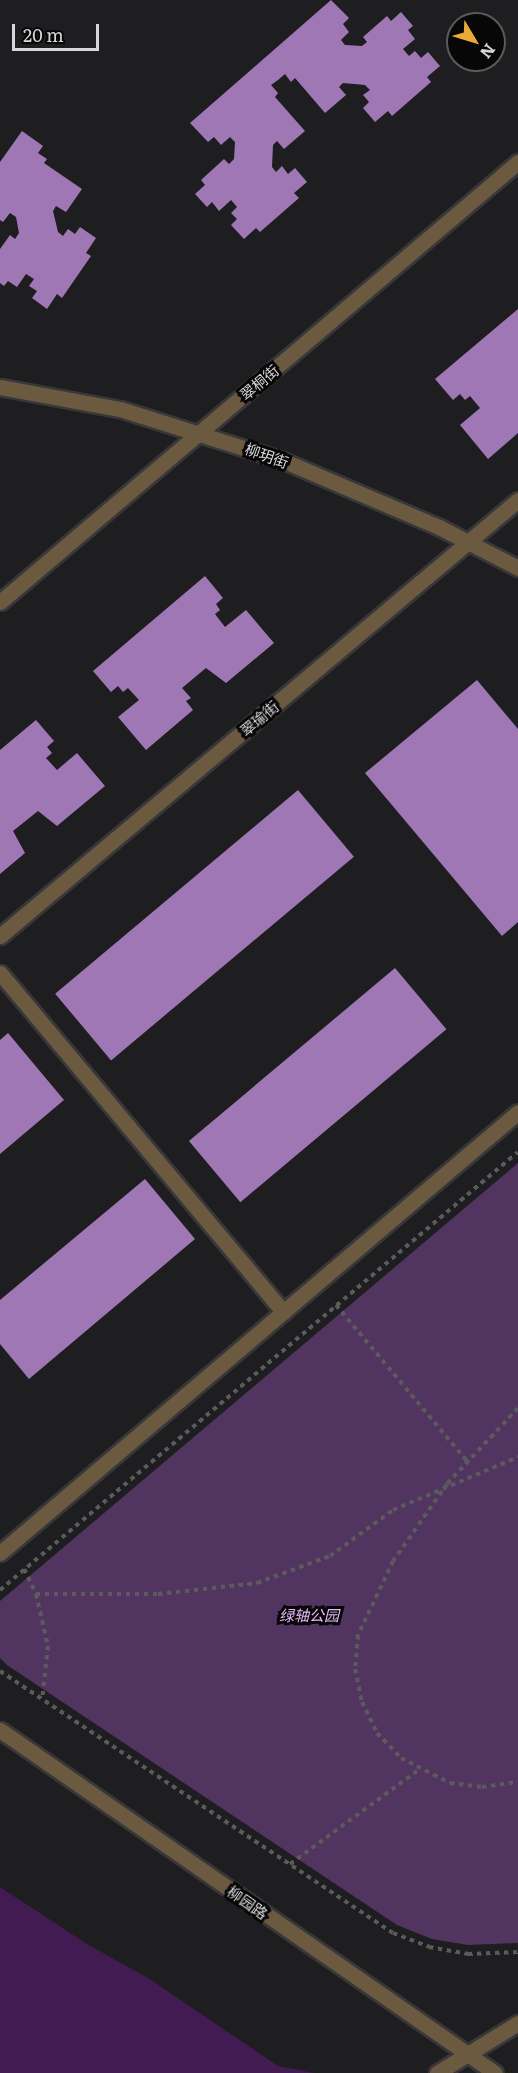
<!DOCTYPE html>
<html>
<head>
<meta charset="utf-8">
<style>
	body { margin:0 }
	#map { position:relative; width:518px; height:2073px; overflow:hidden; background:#1e1d1f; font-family:Literata,"Noto Sans SC",serif }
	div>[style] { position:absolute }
	.green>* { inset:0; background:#523461 }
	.water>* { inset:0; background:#411b52 }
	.building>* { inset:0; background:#a077b5; transform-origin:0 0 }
	.path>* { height:4px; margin-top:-2px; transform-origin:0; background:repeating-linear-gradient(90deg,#5b5a5c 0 4.5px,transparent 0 9px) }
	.roads { filter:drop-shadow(2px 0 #383739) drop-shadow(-2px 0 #383739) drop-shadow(0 2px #383739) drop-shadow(0 -2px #383739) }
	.minor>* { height:15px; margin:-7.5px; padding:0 7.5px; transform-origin:7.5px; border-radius:7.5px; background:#6c5a40 }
	.tertiary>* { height:15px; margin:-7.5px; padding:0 7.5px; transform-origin:7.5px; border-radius:7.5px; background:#6c5a40 }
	span { translate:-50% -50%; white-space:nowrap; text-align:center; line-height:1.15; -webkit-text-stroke:6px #080708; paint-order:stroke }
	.street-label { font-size:15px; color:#d7d6d8 }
	.park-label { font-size:15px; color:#e5b8fc; font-style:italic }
	.north { position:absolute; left:446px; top:12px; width:60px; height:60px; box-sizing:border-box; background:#080708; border:2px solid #5b5a5b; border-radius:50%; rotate:128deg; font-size:16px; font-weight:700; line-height:24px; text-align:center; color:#d7d6d8 }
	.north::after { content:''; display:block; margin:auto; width:21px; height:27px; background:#eaaa38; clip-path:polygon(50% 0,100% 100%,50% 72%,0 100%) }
	.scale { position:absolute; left:12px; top:24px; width:87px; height:27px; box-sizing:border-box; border:3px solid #d7d6d8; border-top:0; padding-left:8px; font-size:18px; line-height:21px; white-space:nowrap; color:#d7d6d8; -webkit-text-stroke:4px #080708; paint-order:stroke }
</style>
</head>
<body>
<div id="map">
	<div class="green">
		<i style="clip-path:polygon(518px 1163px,518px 1943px,468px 1945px,432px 1939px,397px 1925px,7px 1665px,0 1658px,0 1601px)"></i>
	</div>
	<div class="water">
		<i style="clip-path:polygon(0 1887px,87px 1944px,148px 1978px,278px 2066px,314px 2073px,345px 2073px,0 2073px)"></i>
	</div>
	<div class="building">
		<i style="clip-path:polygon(331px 0,349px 18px,343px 24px,349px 32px,341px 40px,345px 45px,362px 46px,367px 42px,363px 37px,387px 16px,391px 21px,401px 12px,413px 26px,408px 30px,415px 39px,403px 49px,409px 56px,415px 51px,421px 58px,428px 52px,440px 66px,427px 77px,431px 82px,392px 116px,388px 111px,375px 122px,363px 108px,369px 102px,363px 95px,370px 90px,365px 85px,343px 83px,339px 87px,346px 95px,325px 113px,295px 78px,291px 82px,285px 74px,278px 80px,271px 85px,278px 93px,275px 97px,305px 131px,284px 149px,277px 141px,273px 145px,272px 167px,276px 172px,282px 166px,288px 174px,295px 168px,307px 182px,294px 193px,299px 198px,260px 232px,256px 228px,244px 239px,231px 225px,237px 219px,231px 213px,237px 207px,231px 200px,219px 211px,212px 202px,207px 207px,195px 194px,205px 185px,201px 180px,224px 159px,229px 164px,234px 159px,235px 142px,230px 137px,221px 145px,214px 137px,208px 142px,190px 123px)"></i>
		<i style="clip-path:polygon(22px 131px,43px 146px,38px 153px,47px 159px,44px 163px,82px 189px,66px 212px,56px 206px,53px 211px,58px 232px,63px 236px,68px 229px,75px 234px,80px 227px,96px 238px,86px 253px,91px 256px,62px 298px,57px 294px,47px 309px,32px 298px,37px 291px,29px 286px,34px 279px,26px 274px,17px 287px,8px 281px,4px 286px,0 283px,0 249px,10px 235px,15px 239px,19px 233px,16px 217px,10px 213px,3px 222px,0 220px,0 162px)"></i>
		<i style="clip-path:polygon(518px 309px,518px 433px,488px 459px,460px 425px,480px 408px,470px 396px,465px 400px,460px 394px,453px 400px,435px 379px)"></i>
		<i style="clip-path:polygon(205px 576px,223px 598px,216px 604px,220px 610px,215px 614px,225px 627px,246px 610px,274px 643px,226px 683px,206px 668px,182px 688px,191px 698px,186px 701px,193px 710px,146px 750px,118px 717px,139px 700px,128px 688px,123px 692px,118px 686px,111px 692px,93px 671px)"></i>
		<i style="clip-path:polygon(477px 680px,518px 729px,518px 922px,502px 936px,365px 773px)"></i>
		<i style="clip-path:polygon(36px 720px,54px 741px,47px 747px,52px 753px,46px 758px,57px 770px,77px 753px,105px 786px,57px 826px,38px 811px,13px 831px,25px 853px,0 874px,0 750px)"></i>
		<i style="left:298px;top:790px;width:87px;height:317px;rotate:50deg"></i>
		<i style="left:395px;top:968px;width:80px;height:269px;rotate:50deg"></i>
		<i style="clip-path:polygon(8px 1033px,64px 1100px,0 1154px,0 1040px)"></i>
		<i style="clip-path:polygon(145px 1179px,195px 1239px,29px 1379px,0 1344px,0 1300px)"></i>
	</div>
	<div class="path">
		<i style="left:336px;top:1305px;width:204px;rotate:50deg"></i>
		<i style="left:518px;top:1408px;width:104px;rotate:133.1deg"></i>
		<i style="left:447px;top:1484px;width:94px;rotate:125deg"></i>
		<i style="left:393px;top:1561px;width:82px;rotate:115.3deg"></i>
		<i style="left:358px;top:1635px;width:34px;rotate:95deg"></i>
		<i style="left:355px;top:1669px;width:34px;rotate:78deg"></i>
		<i style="left:362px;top:1702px;width:34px;rotate:64deg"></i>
		<i style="left:377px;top:1733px;width:35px;rotate:46deg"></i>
		<i style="left:401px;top:1758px;width:55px;rotate:27deg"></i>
		<i style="left:450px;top:1783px;width:32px;rotate:7deg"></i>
		<i style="left:482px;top:1787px;width:36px;rotate:-8deg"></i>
		<i style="left:24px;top:1569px;width:28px;rotate:64deg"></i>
		<i style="left:36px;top:1594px;width:53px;rotate:77deg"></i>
		<i style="left:48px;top:1646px;width:54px;rotate:96.3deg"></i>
		<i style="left:0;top:1590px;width:678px;rotate:-40.22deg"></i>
		<i style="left:36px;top:1594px;width:122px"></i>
		<i style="left:158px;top:1594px;width:100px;rotate:-6.3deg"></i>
		<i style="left:257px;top:1583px;width:78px;rotate:-20.3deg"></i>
		<i style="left:330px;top:1556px;width:78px;rotate:-36.1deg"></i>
		<i style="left:393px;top:1510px;width:136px;rotate:-23deg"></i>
		<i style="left:0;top:1671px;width:472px;rotate:33.7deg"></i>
		<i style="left:393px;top:1933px;width:39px;rotate:21deg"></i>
		<i style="left:429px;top:1947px;width:40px;rotate:10deg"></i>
		<i style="left:468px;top:1954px;width:50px;rotate:-2.3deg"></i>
		<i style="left:290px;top:1864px;width:161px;rotate:-36.2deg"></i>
	</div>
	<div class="roads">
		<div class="minor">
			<i style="left:0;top:387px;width:122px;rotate:10.4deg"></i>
			<i style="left:120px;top:409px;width:170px;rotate:17.5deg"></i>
			<i style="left:282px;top:460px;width:171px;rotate:23.1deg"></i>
			<i style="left:439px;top:527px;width:89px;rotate:27.4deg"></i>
			<i style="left:0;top:602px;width:680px;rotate:-40.35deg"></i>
			<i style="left:0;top:936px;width:677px;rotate:-40.09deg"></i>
			<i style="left:0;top:973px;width:442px;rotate:50.1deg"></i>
			<i style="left:0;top:1553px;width:680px;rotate:-40.41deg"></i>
			<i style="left:0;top:1730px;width:602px;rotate:34.72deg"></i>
		</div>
		<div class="tertiary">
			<i style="left:437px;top:2073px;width:95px;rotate:-31.7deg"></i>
		</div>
	</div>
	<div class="street-label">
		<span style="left:259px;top:382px;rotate:-40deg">翠桐街</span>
		<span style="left:267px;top:455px;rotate:20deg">柳玥街</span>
		<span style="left:259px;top:718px;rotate:-40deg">翠瑜街</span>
		<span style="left:248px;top:1902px;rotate:35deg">柳园路</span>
	</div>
	<div class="park-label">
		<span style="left:309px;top:1615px">绿轴公园</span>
	</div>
	<div class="north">N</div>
	<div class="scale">20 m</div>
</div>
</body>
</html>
